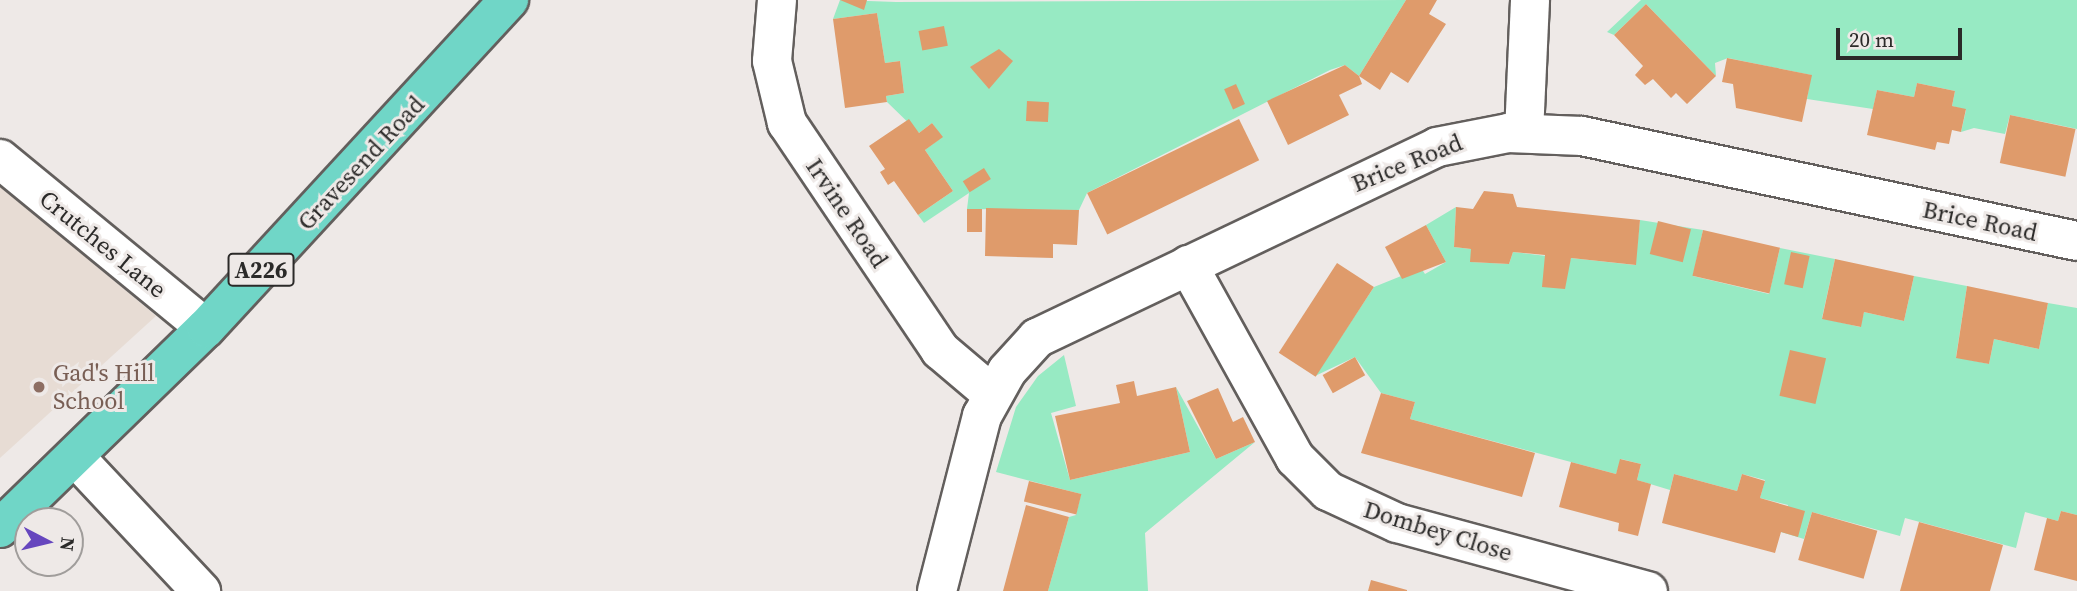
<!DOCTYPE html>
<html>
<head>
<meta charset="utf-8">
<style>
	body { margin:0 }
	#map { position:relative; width:2077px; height:591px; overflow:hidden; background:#eee9e7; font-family:"Source Serif 4",serif }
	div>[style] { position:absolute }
	.built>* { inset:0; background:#e7dcd4 }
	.green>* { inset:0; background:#97eac3 }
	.building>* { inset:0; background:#df9b6b; transform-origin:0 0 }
	.roads { filter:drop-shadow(2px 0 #635f5d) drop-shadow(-2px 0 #635f5d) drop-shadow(0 2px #635f5d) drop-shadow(0 -2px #635f5d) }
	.street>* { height:38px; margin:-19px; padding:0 19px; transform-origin:19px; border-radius:19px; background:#fff }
	.secondary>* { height:38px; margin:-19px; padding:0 19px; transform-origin:19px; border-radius:19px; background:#fff }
	.primary>* { height:38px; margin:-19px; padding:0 19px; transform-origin:19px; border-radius:19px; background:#70d6c7 }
	.dots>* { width:19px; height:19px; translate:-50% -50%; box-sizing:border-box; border:4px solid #eee9e7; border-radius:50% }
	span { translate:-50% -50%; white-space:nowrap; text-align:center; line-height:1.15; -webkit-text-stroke:6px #eee9e7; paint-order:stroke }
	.shield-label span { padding:2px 5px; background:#eee9e7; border:2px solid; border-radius:5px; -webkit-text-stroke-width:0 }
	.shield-label { font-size:23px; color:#2b2a29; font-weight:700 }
	.street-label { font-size:24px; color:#2b2a29 }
	.education-label { font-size:24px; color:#785e54 }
	.left { translate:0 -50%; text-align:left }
	.north { position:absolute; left:14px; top:507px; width:70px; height:70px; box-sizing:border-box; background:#eee9e7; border:2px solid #a09d9b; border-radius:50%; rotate:97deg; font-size:19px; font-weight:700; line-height:28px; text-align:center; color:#2b2a29 }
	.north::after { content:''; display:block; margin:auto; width:24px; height:32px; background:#6646be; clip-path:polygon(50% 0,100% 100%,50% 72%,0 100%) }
	.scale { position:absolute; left:1836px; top:28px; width:126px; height:32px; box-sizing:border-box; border:4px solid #2b2a29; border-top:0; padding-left:9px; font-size:21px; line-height:24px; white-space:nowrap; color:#2b2a29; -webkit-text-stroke:5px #eee9e7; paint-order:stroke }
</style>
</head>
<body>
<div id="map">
	<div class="built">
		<i style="clip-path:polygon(0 185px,156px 316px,0 458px)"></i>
	</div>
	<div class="green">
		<i style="clip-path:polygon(840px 0,896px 2px,1406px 0,1359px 76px,1345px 65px,1330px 70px,1087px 193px,1079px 210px,967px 209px,969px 193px,924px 223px,918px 215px,953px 191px,925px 150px,942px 137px,932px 123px,919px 133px,887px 102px,886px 96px,904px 93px,900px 61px,885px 63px,877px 13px,833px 19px)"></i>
		<i style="clip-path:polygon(1641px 0,2077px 0,2077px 129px,2010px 115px,2005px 134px,1974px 128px,1961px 132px,1966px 110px,1952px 106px,1955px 91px,1917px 83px,1914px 97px,1877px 90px,1873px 109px,1807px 99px,1811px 75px,1728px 58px,1715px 63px,1716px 76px,1646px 4px,1614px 35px,1607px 32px)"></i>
		<i style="clip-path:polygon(1456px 207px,1454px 247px,1471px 249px,1471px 262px,1509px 264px,1513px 252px,1555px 257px,1567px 268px,1571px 258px,1635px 265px,1640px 220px,1703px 230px,1693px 276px,1769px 294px,1780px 248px,1835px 259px,1822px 318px,1860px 327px,1864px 312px,1904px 321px,1914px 276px,1967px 286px,1956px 357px,1989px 364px,1994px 339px,2039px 349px,2048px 303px,2077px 308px,2077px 515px,2061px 511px,2058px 521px,2025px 512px,2016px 548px,1905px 518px,1900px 536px,1812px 512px,1804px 539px,1781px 532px,1788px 505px,1760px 498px,1765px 480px,1742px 474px,1737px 491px,1674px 474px,1670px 490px,1637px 480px,1641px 464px,1621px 459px,1616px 474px,1410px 419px,1415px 402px,1381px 393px,1355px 357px,1315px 376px,1374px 287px,1421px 268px,1425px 274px,1446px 262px,1426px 225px)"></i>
		<i style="clip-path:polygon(1064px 355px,1076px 406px,1051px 413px,1070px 480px,1190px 452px,1176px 387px,1216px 459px,1255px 442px,1145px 533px,1148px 591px,1048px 591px,1069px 517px,1076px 515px,1081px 494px,996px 472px,1016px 407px,1038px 376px)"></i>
	</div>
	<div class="building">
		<i style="clip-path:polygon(840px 0,867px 0,864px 10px)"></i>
		<i style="clip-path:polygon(1406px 0,1437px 0,1429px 14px,1446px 24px,1408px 83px,1391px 72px,1380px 90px,1359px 76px,1362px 84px,1339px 95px,1349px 115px,1288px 145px,1267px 101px,1345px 65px,1359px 76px)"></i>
		<i style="clip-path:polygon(1646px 4px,1716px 76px,1687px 104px,1676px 93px,1671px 98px,1653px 79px,1645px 85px,1635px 75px,1643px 66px,1614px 35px)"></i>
		<i style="clip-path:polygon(877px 13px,885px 63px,900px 61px,904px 93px,886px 96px,887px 102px,845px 108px,833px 19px)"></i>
		<i style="left:944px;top:26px;width:20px;height:26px;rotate:79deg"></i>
		<i style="clip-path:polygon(999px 49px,1013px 61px,989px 89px,970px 67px)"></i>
		<i style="clip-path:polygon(1727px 58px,1812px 75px,1802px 122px,1736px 108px,1733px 84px,1722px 82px)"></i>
		<i style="clip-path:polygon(1917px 83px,1955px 91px,1952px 106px,1966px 109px,1961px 132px,1952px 130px,1949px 144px,1937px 142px,1935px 150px,1867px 135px,1877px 90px,1914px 97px)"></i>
		<i style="left:1236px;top:84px;width:22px;height:13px;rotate:66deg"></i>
		<i style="left:1027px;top:101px;width:22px;height:20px;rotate:3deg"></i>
		<i style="left:2010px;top:115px;width:67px;height:49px;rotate:12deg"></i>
		<i style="clip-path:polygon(909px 119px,919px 133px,932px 123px,943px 137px,925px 150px,953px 191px,918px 215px,894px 181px,888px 185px,880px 172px,885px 169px,869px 146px)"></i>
		<i style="left:1239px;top:119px;width:46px;height:169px;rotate:64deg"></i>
		<i style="left:984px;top:168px;width:13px;height:25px;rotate:58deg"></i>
		<i style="clip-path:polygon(1484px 191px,1513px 194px,1517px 207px,1640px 220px,1636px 265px,1571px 258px,1565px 289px,1542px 287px,1545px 255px,1513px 252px,1509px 264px,1470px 262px,1471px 249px,1454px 247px,1456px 207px,1473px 209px)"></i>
		<i style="clip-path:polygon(986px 208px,1079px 210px,1077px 245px,1053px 244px,1053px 258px,985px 256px)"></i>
		<i style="left:967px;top:209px;width:15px;height:23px"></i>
		<i style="left:1658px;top:221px;width:34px;height:34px;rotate:14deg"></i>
		<i style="clip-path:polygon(1426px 225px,1446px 262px,1402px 279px,1385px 247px)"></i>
		<i style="left:1703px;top:230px;width:79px;height:47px;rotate:13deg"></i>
		<i style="left:1791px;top:252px;width:19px;height:33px;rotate:12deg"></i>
		<i style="clip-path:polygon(1835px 259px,1914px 276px,1904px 321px,1864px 312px,1861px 327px,1822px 319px)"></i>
		<i style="left:1337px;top:263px;width:44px;height:107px;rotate:33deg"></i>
		<i style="clip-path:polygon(1967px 286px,2048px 303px,2039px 349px,1994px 339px,1989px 364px,1956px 358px)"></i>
		<i style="left:1790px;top:350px;width:37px;height:47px;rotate:13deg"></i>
		<i style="left:1355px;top:357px;width:21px;height:37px;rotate:61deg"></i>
		<i style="clip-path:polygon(1134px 381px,1137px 396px,1176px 387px,1190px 452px,1070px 480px,1055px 416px,1120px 403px,1116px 385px)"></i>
		<i style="clip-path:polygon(1218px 388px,1233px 422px,1243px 417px,1255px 442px,1216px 459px,1187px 401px)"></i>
		<i style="clip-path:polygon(1381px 393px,1415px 402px,1410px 419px,1535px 453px,1522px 497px,1361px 453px)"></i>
		<i style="clip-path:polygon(1620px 459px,1641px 464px,1637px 480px,1651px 484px,1638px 536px,1618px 531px,1619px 523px,1559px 507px,1571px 462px,1616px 474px)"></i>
		<i style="clip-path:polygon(1674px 474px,1737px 491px,1742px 474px,1765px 481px,1760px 498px,1805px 511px,1798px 537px,1781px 532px,1775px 553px,1662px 523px)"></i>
		<i style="left:1029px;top:481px;width:54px;height:21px;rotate:14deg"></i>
		<i style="clip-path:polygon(1026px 505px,1069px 517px,1048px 591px,1003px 591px)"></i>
		<i style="clip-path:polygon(2061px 511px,2077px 515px,2077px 581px,2034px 570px,2047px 518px,2058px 521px)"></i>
		<i style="left:1812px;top:512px;width:68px;height:50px;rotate:16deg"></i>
		<i style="clip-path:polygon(1919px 522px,2003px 545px,1990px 591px,1900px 591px)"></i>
		<i style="clip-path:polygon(1371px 580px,1407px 590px,1407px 591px,1368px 591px)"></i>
	</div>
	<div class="roads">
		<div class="street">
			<i style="left:777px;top:0;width:61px;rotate:94.7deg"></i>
			<i style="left:772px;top:61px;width:64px;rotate:76.4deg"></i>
			<i style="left:787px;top:123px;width:274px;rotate:56deg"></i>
			<i style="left:940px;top:350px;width:68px;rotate:40.2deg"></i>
			<i style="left:1524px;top:133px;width:133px;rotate:-87.4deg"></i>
			<i style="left:1188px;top:265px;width:221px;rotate:61deg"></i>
			<i style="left:1295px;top:458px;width:47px;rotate:45deg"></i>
			<i style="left:1328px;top:491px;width:76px;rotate:24.9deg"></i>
			<i style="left:1397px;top:523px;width:260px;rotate:15.2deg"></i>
			<i style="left:937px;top:591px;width:181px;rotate:-75.6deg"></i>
			<i style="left:982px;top:416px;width:51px;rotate:-60.9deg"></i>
			<i style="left:1007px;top:371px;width:45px;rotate:-47.7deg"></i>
			<i style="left:1037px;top:338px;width:443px;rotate:-25.5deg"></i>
			<i style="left:1437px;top:147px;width:72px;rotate:-11.2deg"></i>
			<i style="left:1508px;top:133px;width:74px;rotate:2.3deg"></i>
			<i style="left:1582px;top:136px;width:506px;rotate:11.98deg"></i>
		</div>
		<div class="secondary">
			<i style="left:0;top:159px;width:266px;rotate:39.4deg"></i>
			<i style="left:76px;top:458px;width:183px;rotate:46.8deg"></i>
		</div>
		<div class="primary">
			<i style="left:0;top:528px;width:287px;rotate:-44.2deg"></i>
			<i style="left:206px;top:328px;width:447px;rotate:-47.3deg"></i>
		</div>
	</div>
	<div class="dots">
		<i style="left:39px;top:387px;background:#8d6e63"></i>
	</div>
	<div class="shield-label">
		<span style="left:261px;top:270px">A226</span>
	</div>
	<div class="street-label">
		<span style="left:361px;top:163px;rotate:-47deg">Gravesend Road</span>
		<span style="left:1407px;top:163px;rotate:-22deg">Brice Road</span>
		<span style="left:847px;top:213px;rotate:56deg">Irvine Road</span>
		<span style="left:1980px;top:221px;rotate:12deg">Brice Road</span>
		<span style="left:103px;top:244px;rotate:39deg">Crutches Lane</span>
		<span style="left:1438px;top:531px;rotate:17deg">Dombey Close</span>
	</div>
	<div class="education-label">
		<span class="left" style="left:53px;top:387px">Gad's Hill<br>School</span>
	</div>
	<div class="north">N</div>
	<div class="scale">20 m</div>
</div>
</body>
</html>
